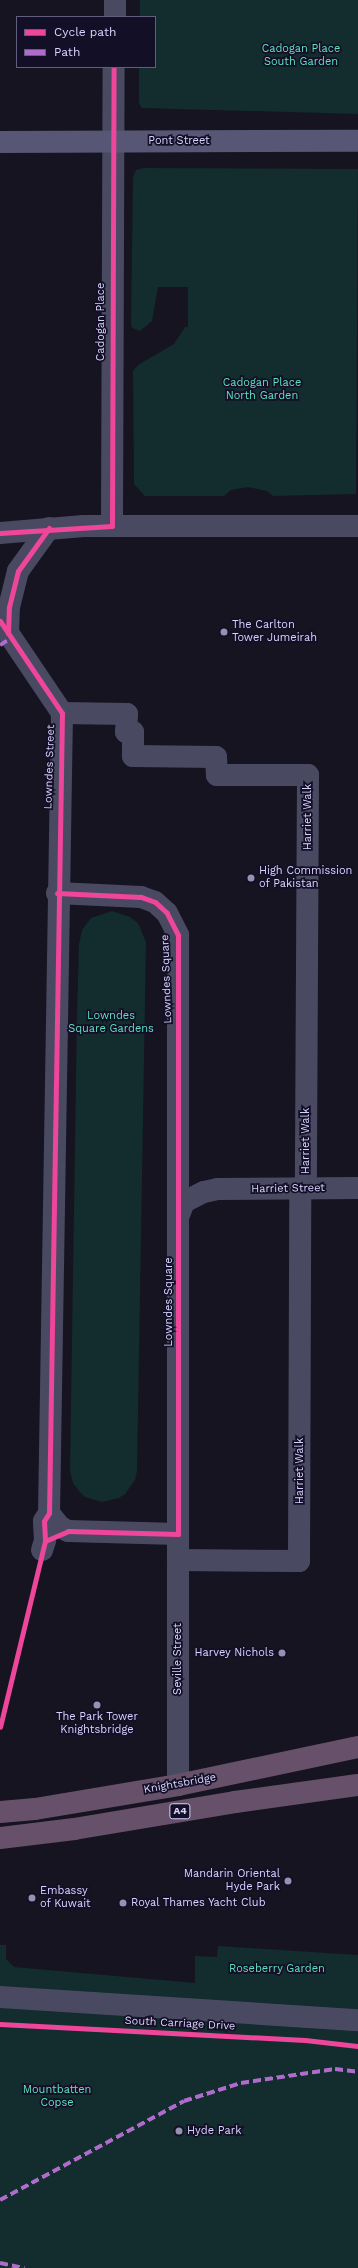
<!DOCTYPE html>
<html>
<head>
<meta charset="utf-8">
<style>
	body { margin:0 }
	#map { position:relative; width:358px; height:2268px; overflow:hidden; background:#161421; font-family:"Work Sans",sans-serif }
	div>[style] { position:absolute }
	.green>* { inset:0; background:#132c2d }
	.street>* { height:22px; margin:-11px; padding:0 11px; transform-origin:11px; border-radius:11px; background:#4a4962 }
	.secondary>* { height:22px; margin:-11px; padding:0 11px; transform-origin:11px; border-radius:11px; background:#575674 }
	.highway>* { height:22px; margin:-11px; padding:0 11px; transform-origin:11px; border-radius:11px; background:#67516a }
	.quiet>* { height:4px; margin-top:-2px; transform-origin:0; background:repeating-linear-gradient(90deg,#b06ccc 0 8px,transparent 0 12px) }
	.cycleway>* { height:5px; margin:-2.5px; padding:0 2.5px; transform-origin:2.5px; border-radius:2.5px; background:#ed469a }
	.dots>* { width:11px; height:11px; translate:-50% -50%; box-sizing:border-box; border:2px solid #130f26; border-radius:50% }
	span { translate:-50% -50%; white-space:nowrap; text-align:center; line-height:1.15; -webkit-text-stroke:3.5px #130f26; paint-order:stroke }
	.shield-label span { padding:1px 3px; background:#130f26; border:1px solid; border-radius:3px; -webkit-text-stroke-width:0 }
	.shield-label { font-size:10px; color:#d9d4ff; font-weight:700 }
	.park-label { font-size:11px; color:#5fe0c0 }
	.street-label { font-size:11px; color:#d9d4ff }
	.poi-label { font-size:11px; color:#d9d4ff }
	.left { translate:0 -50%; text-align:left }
	.right { translate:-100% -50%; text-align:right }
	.legend { position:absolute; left:16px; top:16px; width:140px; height:52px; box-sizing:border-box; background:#130f26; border:1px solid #625e7d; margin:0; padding:5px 7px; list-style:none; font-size:12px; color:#d9d4ff }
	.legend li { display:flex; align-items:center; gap:8px; height:20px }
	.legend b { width:20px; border:1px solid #625e7d }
</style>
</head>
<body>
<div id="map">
	<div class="green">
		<i style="clip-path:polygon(140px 0,358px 0,358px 114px,142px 108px,139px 103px,139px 67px,155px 67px,155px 17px,140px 17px)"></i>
		<i style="clip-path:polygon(143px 168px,358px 169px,356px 494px,273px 496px,267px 491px,248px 487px,231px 490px,224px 496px,145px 496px,134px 484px,133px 371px,138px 365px,174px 344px,185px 327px,188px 327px,188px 287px,158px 287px,152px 321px,140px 331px,132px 328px,131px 324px,133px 177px,136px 170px)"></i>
		<i style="clip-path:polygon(112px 911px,130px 917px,138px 923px,146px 942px,137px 1471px,135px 1480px,125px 1494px,119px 1498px,102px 1502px,85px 1497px,79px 1491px,73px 1483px,70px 1471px,77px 1013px,79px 944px,82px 930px,91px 918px)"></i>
		<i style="clip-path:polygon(0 1945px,6px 1945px,6px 1959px,14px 1967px,195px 1983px,195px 1956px,217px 1957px,218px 1946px,358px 1955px,358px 2268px,0 2268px)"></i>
	</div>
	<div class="street">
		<i style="left:115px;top:17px;width:17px;rotate:-90deg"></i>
		<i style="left:112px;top:526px;width:459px;rotate:-89.8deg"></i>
		<i style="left:0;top:533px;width:84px;rotate:-4.8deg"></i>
		<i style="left:84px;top:526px;width:274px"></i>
		<i style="left:0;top:621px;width:111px;rotate:56deg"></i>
		<i style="left:62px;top:713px;width:800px;rotate:90.93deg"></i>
		<i style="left:49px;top:1513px;width:16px;rotate:52deg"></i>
		<i style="left:59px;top:1526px;width:10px;rotate:29deg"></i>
		<i style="left:68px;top:1531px;width:110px;rotate:1.6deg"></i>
		<i style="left:8px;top:633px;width:26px;rotate:-88deg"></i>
		<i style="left:9px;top:607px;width:37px;rotate:-76deg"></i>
		<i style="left:18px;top:571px;width:53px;rotate:-54.2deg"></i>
		<i style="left:62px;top:713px;width:65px;rotate:0.9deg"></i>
		<i style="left:127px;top:714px;width:18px;rotate:93deg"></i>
		<i style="left:126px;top:732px;width:7px"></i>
		<i style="left:133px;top:732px;width:24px;rotate:90deg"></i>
		<i style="left:133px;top:756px;width:83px;rotate:0.7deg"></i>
		<i style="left:216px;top:757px;width:18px;rotate:87deg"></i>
		<i style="left:217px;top:775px;width:91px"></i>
		<i style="left:308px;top:775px;width:413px;rotate:90.3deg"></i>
		<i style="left:57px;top:893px;width:84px;rotate:2.7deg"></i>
		<i style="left:141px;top:897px;width:15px;rotate:20deg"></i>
		<i style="left:155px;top:902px;width:16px;rotate:43deg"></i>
		<i style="left:167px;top:913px;width:25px;rotate:63deg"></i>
		<i style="left:178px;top:935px;width:850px;rotate:90deg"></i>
		<i style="left:179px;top:1215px;width:14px;rotate:-69deg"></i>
		<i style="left:184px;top:1202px;width:22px;rotate:-27deg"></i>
		<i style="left:204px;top:1192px;width:14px;rotate:-12deg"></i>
		<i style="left:218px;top:1189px;width:140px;rotate:-0.4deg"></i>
		<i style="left:42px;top:1550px;width:9px;rotate:-72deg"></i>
		<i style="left:45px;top:1541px;width:20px;rotate:-93deg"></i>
		<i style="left:44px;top:1521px;width:9px;rotate:-58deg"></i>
		<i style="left:178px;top:1560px;width:121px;rotate:0.5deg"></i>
		<i style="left:299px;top:1561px;width:373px;rotate:-89.8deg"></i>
		<i style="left:0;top:1997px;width:359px;rotate:3.7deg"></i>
	</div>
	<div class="secondary">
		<i style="left:0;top:142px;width:358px;rotate:-0.2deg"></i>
	</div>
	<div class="highway">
		<i style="left:0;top:1812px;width:35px;rotate:-5deg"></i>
		<i style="left:35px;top:1809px;width:145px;rotate:-9.5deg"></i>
		<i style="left:178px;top:1785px;width:184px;rotate:-11.9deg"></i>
		<i style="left:0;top:1838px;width:75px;rotate:-6.9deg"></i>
		<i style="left:74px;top:1829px;width:163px;rotate:-9.5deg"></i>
		<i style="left:235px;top:1802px;width:124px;rotate:-7.9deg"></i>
	</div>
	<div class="quiet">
		<i style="left:0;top:645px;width:13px;rotate:-32deg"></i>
		<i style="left:0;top:2200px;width:209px;rotate:-28.3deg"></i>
		<i style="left:184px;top:2101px;width:60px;rotate:-17.5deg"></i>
		<i style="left:241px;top:2083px;width:95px;rotate:-8.5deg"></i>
		<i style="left:335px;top:2069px;width:23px;rotate:7deg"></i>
		<i style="left:0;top:2263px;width:25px;rotate:12deg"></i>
	</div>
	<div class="cycleway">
		<i style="left:0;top:533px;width:112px;rotate:-3.6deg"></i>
		<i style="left:112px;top:526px;width:459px;rotate:-89.8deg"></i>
		<i style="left:0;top:621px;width:111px;rotate:56deg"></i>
		<i style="left:62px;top:713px;width:800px;rotate:90.93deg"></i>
		<i style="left:49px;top:1513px;width:9px;rotate:122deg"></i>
		<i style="left:44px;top:1521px;width:20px;rotate:87deg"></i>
		<i style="left:45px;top:1541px;width:191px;rotate:103.6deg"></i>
		<i style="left:8px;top:633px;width:26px;rotate:-88deg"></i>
		<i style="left:9px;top:607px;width:37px;rotate:-76deg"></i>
		<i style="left:18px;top:571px;width:53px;rotate:-54.2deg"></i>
		<i style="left:45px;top:1541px;width:25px;rotate:-23deg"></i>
		<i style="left:68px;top:1531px;width:110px;rotate:1.6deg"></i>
		<i style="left:178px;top:1534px;width:599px;rotate:-90deg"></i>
		<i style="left:178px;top:935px;width:25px;rotate:-117deg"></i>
		<i style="left:167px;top:913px;width:16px;rotate:-137deg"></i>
		<i style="left:155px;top:902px;width:15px;rotate:-160deg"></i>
		<i style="left:141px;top:897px;width:84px;rotate:-177.3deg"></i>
		<i style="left:0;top:2024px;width:305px;rotate:3deg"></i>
		<i style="left:305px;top:2040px;width:53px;rotate:6.5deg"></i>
	</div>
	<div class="dots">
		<i style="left:224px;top:632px;background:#9591b1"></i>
		<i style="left:251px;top:878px;background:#9591b1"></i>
		<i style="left:282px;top:1653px;background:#9591b1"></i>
		<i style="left:97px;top:1705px;background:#9591b1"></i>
		<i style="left:288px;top:1881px;background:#9591b1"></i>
		<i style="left:32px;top:1898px;background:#9591b1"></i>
		<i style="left:123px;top:1903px;background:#9591b1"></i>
		<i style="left:179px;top:2131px;background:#9591b1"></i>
	</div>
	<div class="shield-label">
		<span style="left:180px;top:1811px">A4</span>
	</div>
	<div class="park-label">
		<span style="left:301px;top:56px">Cadogan Place<br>South Garden</span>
		<span style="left:262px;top:390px">Cadogan Place<br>North Garden</span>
		<span style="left:111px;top:1023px">Lowndes<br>Square Gardens</span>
		<span style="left:277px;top:1969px">Roseberry Garden</span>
		<span style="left:57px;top:2097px">Mountbatten<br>Copse</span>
	</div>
	<div class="street-label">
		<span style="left:179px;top:141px">Pont Street</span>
		<span style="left:101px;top:322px;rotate:-90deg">Cadogan Place</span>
		<span style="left:50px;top:767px;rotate:-88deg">Lowndes Street</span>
		<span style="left:308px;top:817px;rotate:-90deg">Harriet Walk</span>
		<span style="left:167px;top:979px;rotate:-92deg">Lowndes Square</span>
		<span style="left:306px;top:1141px;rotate:-90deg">Harriet Walk</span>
		<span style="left:288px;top:1189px;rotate:-1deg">Harriet Street</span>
		<span style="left:169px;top:1302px;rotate:-90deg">Lowndes Square</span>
		<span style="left:300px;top:1471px;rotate:-90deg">Harriet Walk</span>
		<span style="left:178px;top:1659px;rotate:-90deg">Seville Street</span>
		<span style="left:180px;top:1784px;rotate:-10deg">Knightsbridge</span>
		<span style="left:180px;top:2024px;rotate:3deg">South Carriage Drive</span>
	</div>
	<div class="poi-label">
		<span class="left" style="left:232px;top:632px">The Carlton<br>Tower Jumeirah</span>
		<span class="left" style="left:259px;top:878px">High Commission<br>of Pakistan</span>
		<span class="right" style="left:274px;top:1653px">Harvey Nichols</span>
		<span style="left:97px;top:1724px">The Park Tower<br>Knightsbridge</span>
		<span class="right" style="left:280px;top:1881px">Mandarin Oriental<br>Hyde Park</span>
		<span class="left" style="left:40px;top:1898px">Embassy<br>of Kuwait</span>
		<span class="left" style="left:131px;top:1903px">Royal Thames Yacht Club</span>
		<span class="left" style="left:187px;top:2131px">Hyde Park</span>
	</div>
	<ul class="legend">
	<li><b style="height:5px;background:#ed469a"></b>Cycle path</li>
	<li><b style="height:5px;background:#b06ccc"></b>Path</li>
	</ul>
</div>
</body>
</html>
